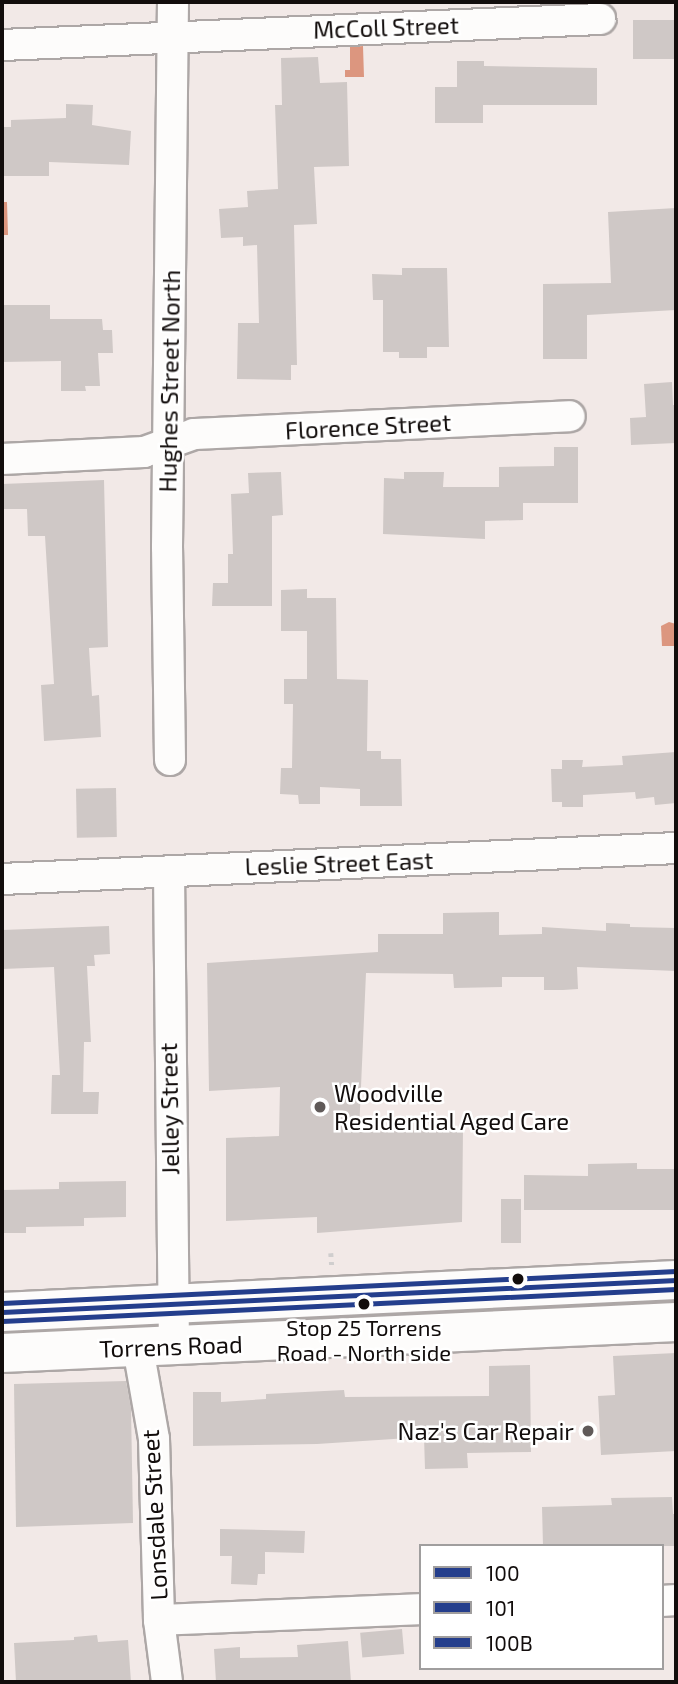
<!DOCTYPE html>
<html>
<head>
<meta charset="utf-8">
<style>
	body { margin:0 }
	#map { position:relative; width:678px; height:1684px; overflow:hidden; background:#f2e9e7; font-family:"Exo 2",sans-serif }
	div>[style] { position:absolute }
	.water>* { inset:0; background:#dc967f }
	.building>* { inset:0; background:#cfc8c6; transform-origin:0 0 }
	.path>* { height:4.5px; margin-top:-2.25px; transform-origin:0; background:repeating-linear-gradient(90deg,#d0cece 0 3.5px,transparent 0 8.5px) }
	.roads { filter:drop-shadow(2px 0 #ada7a6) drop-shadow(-2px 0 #ada7a6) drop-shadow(0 2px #ada7a6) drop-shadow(0 -2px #ada7a6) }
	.minor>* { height:30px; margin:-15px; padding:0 15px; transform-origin:15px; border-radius:15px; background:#fdfcfb }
	.major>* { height:38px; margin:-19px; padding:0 19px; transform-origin:19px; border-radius:19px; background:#fdfcfb }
	.bus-1>* { height:5px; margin:-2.5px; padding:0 2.5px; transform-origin:2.5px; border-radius:2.5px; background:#243e8c }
	.bus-2>* { height:5px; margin:-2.5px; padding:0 2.5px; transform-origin:2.5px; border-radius:2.5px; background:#243e8c }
	.bus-3>* { height:5px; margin:-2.5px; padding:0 2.5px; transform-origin:2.5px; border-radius:2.5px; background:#243e8c }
	.dots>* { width:19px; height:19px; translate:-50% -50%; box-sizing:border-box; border:4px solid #fff; border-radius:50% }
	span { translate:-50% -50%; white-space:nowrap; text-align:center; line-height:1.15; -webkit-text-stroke:5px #fff; paint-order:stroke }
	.bus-label { font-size:22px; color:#120d0c }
	.street-label { font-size:24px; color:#120d0c }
	.poi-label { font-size:24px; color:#120d0c }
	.left { translate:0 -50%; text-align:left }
	.right { translate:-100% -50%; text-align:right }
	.frame { position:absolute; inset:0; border:4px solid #120d0c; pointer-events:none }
	.legend { position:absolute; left:419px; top:1544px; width:245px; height:126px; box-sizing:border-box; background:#fff; border:2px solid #a09e9e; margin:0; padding:9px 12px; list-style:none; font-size:21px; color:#120d0c }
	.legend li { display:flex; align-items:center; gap:14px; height:35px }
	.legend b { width:35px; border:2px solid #a09e9e }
</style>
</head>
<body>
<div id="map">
	<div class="water">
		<i style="clip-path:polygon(363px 46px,364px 77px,345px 77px,345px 70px,350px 70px,350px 47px)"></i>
		<i style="clip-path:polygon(2px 202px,7px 202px,8px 235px,2px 235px)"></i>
		<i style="clip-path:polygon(669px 622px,676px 624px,676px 646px,662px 646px,661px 626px)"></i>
	</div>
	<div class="building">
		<i style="left:676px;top:20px;width:39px;height:43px;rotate:90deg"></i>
		<i style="clip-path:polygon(318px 57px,320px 83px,347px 82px,349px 166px,314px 167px,317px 224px,294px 225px,297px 365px,291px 365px,291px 380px,237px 379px,238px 323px,259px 323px,257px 245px,243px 246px,243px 237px,221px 238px,219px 209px,248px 207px,247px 191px,278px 189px,275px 105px,282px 105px,281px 58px)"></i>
		<i style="clip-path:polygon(457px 61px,484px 61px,484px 66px,597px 68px,597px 105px,483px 105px,483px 123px,435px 123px,435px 87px,457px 87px)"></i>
		<i style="clip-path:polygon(66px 104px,93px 105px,92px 125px,131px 131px,129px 165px,49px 162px,49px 176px,2px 176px,2px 127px,11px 127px,11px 120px,66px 118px)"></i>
		<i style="clip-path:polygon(676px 208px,676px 310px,587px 315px,587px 359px,543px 359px,543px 284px,611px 283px,608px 212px)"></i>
		<i style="clip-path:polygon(402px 268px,447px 268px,449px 347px,427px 347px,427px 358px,399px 358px,399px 352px,383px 352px,383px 300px,373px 300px,372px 274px,402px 275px)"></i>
		<i style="clip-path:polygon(2px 305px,50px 305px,50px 319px,102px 319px,103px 330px,112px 330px,113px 353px,98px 353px,100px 386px,85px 386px,86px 391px,61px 391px,61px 361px,2px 362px)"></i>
		<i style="clip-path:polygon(672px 382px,673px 405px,676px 405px,676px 443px,631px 445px,630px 418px,646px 417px,644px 384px)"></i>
		<i style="clip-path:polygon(554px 447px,578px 447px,578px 503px,523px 503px,523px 520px,485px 521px,485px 539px,383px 534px,384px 478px,404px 479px,404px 472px,444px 472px,443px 487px,499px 487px,499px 467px,554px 466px)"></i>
		<i style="clip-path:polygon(281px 472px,283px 515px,272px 516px,272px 606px,212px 606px,213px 583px,228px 583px,228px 554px,233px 554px,231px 494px,249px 493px,248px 473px)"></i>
		<i style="clip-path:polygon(104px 480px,108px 647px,89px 648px,92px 696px,99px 695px,101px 737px,44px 741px,41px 685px,54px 684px,45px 536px,28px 536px,27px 509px,2px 509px,2px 484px)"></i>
		<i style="clip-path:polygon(307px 589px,307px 598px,336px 598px,337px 679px,368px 680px,367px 751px,381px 751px,381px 759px,401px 759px,402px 806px,360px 806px,360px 789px,320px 787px,320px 804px,299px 804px,298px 795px,280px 794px,281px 768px,292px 768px,293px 704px,284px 704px,284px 679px,307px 679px,307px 631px,281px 631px,281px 590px)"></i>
		<i style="clip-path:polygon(676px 752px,676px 803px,655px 805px,654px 797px,636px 799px,635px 792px,583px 795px,583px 807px,562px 807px,562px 802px,552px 802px,551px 769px,562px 769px,562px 760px,583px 760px,582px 767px,623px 765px,622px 756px)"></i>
		<i style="left:116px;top:788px;width:49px;height:40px;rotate:89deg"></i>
		<i style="clip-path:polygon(499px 912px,499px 935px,542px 934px,542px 927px,606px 931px,606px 923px,630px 924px,630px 927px,676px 928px,676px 971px,577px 967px,578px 989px,563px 990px,544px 990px,544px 977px,502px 977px,502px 987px,454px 988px,453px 974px,366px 973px,359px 1132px,463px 1129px,462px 1222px,317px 1233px,317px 1217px,226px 1221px,226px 1138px,279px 1136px,280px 1087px,209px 1091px,207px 963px,378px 952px,378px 934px,443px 934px,443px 913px)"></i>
		<i style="clip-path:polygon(109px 926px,110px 954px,94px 955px,95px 966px,87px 966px,91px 1042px,84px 1042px,83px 1092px,99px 1092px,98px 1114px,51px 1114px,52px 1075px,60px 1075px,54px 967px,2px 969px,2px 930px)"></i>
		<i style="clip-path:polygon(637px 1163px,637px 1169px,676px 1169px,676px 1210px,524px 1210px,524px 1175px,588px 1176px,588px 1164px)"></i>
		<i style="clip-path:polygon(126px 1181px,126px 1217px,84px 1218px,84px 1226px,26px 1227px,26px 1233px,2px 1233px,2px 1190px,59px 1189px,59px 1182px)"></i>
		<i style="left:501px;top:1199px;width:20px;height:44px"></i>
		<i style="clip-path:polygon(676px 1353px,676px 1451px,601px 1455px,598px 1396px,615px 1395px,613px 1356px)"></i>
		<i style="clip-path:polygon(530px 1365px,531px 1452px,467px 1453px,468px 1468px,425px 1469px,424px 1437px,317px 1444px,193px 1446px,193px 1392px,221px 1392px,221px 1402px,266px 1399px,266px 1394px,344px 1390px,345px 1397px,489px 1396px,489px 1366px)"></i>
		<i style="clip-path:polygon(126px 1381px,131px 1408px,133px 1523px,16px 1527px,14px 1384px)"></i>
		<i style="clip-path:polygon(672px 1497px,673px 1514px,676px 1514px,676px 1546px,543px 1546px,542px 1507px,612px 1505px,611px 1498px)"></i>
		<i style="clip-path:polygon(220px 1529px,305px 1531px,304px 1553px,265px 1552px,265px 1574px,258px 1574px,257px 1585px,231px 1584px,232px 1556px,220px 1556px)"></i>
		<i style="left:402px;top:1629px;width:25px;height:42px;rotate:85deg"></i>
		<i style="clip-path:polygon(97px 1635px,98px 1642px,128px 1640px,131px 1682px,16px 1682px,14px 1643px,74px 1640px,74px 1637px)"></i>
		<i style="clip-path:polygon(348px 1641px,351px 1682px,216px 1682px,214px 1649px,240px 1647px,240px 1658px,298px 1657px,297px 1645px)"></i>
	</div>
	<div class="path">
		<i style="left:331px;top:1253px;width:15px;rotate:86deg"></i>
	</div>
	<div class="roads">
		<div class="minor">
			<i style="left:2px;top:45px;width:599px;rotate:-2.49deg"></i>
			<i style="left:2px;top:459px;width:142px;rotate:-2.8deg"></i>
			<i style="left:144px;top:452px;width:53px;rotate:-19.8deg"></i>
			<i style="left:194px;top:434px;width:376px;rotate:-2.7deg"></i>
			<i style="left:170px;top:760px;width:213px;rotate:-90.8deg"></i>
			<i style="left:167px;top:547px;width:545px;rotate:-89.37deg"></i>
			<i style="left:169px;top:871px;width:476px;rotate:89.4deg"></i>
			<i style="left:2px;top:879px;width:675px;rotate:-2.63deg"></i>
			<i style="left:138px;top:1348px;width:92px;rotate:80deg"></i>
			<i style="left:154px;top:1439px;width:181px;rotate:88.4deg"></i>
			<i style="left:159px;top:1620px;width:63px;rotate:82.6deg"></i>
			<i style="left:662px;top:1601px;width:14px;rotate:-4deg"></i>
			<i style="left:159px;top:1620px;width:262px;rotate:-2.4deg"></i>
		</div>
		<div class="major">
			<i style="left:2px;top:1312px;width:675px;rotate:-2.72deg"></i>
			<i style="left:2px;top:1353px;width:675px;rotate:-2.63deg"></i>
		</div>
	</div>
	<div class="bus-1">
		<i style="left:2px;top:1312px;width:675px;rotate:-2.72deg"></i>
	</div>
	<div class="bus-2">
		<i style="left:2px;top:1321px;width:675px;rotate:-2.72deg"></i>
	</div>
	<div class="bus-3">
		<i style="left:2px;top:1303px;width:675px;rotate:-2.72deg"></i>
	</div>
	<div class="dots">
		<i style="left:320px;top:1107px;background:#605a59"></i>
		<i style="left:518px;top:1279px;background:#120d0c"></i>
		<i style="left:364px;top:1304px;background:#120d0c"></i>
		<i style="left:588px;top:1431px;background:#605a59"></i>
	</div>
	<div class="bus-label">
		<span style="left:364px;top:1340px">Stop 25 Torrens<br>Road - North side</span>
	</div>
	<div class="street-label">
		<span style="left:386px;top:27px;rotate:-2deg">McColl Street</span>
		<span style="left:169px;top:381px;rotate:-89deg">Hughes Street North</span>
		<span style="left:368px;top:426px;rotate:-3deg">Florence Street</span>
		<span style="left:339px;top:863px;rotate:-2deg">Leslie Street East</span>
		<span style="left:169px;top:1109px;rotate:-91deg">Jelley Street</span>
		<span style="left:171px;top:1346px;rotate:-2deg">Torrens Road</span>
		<span style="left:154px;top:1515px;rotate:-93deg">Lonsdale Street</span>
	</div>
	<div class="poi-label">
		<span class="left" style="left:334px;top:1107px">Woodville<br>Residential Aged Care</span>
		<span class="right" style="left:574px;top:1431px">Naz's Car Repair</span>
	</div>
	<div class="frame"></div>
	<ul class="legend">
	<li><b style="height:9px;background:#243e8c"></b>100</li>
	<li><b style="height:9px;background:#243e8c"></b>101</li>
	<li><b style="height:9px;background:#243e8c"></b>100B</li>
	</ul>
</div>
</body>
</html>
